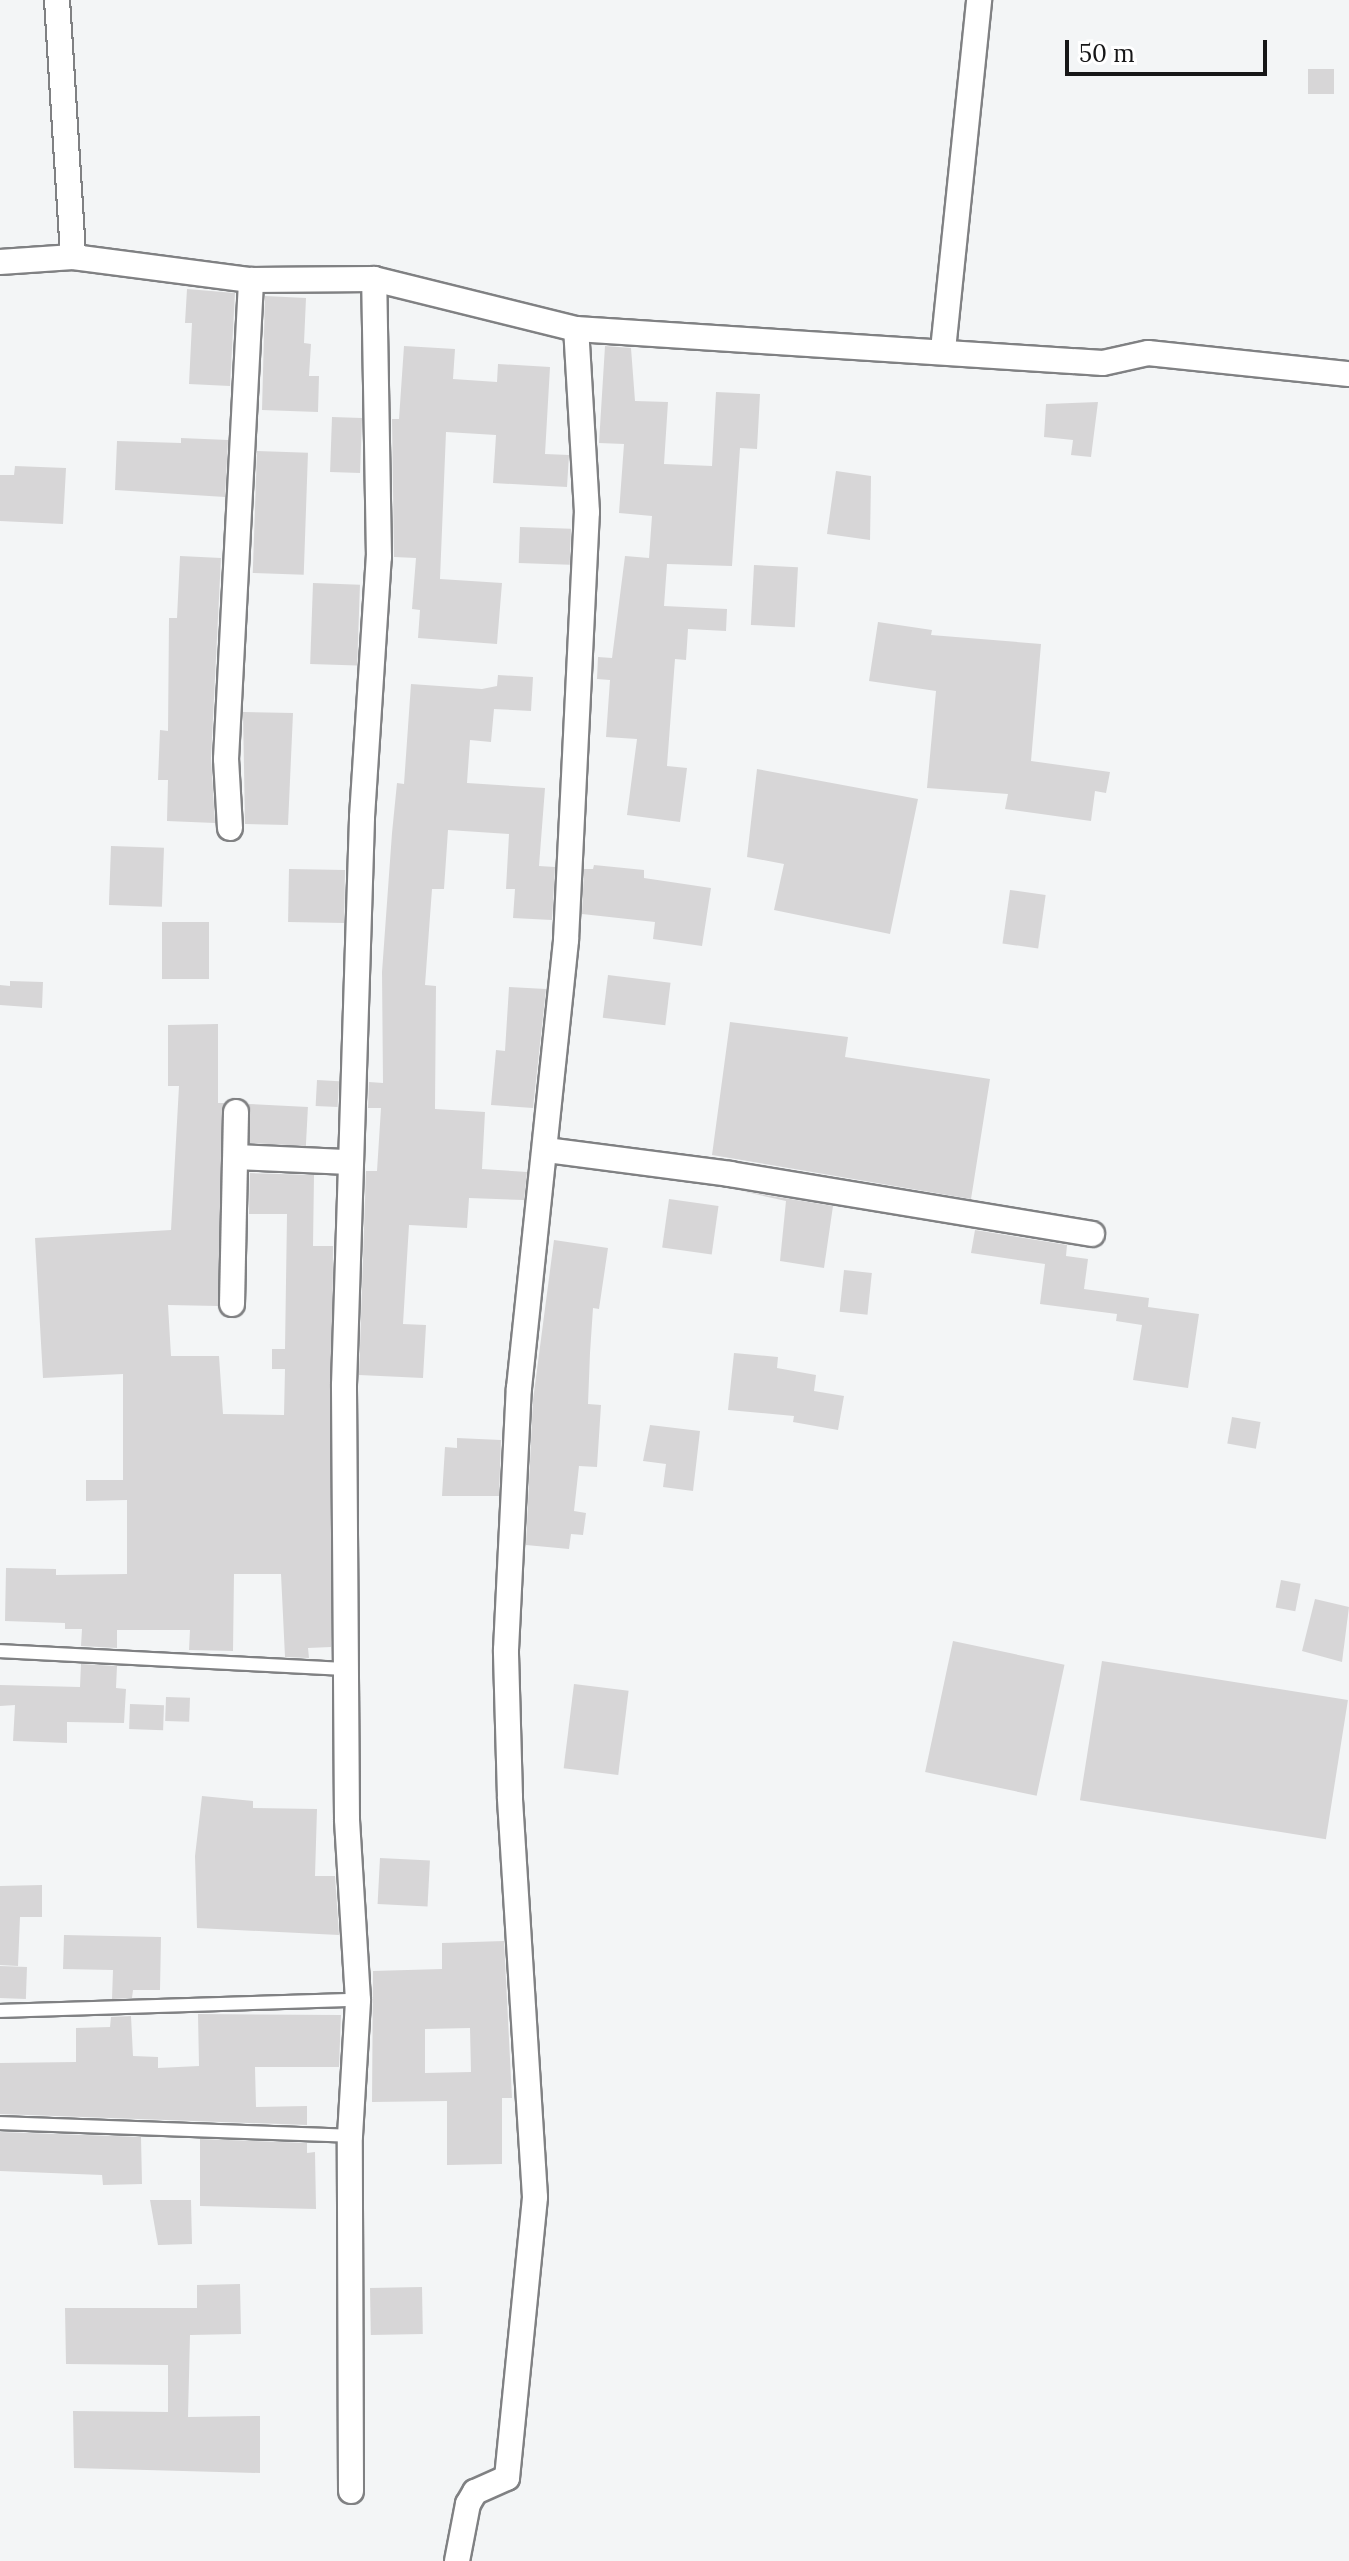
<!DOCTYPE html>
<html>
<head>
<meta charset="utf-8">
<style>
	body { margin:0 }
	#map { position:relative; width:1349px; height:2561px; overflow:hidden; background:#f3f5f6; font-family:Lora,serif }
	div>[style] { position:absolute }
	.building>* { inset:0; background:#d7d6d7; transform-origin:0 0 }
	.roads { filter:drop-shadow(2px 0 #808183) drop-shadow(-2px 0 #808183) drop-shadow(0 2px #808183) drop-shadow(0 -2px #808183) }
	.service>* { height:12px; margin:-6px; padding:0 6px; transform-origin:6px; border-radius:6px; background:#fff }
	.minor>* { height:24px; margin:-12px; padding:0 12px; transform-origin:12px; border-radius:12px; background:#fff }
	span { translate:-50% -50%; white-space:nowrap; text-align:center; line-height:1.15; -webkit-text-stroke:7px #fff; paint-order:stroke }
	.scale { position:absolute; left:1065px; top:40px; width:202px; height:36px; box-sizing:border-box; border:4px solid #171718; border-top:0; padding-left:10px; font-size:24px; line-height:28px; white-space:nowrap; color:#171718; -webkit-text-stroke:6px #fff; paint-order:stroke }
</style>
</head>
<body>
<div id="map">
	<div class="building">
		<i style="left:1308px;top:69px;width:26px;height:25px"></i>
		<i style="clip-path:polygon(187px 289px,235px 293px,230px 386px,189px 384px,192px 323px,185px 323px)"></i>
		<i style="clip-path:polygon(265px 296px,306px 298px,304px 343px,311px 344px,309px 376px,319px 376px,318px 412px,262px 410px)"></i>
		<i style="clip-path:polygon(404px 346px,455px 349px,453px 379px,497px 382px,498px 364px,550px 367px,545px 454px,569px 455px,567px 487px,493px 483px,496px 435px,446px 432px,440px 579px,502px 583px,497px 644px,418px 638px,420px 610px,412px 609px,416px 558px,394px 557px,392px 419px,399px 419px)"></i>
		<i style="clip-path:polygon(605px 346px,631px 348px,635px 401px,668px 402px,664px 464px,712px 466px,716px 392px,760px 394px,757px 449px,740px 448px,732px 566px,667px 564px,664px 606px,727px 609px,726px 631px,688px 629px,686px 660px,675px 659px,667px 766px,687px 768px,680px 822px,627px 815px,637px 739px,606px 737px,610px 680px,597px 679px,598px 657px,612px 658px,625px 556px,649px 558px,652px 516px,619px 513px,624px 444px,599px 443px)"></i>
		<i style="clip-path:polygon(1098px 402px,1091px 457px,1071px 455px,1073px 440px,1044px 437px,1046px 404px)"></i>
		<i style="left:332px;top:417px;width:30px;height:55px;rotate:2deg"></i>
		<i style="clip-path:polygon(181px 438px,228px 440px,225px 497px,115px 490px,117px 441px,181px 443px)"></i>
		<i style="left:257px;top:451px;width:51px;height:122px;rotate:2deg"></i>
		<i style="clip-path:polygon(15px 466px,66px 468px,63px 524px,0 521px,0 475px,14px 475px)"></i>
		<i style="clip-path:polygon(836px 471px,871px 476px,870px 540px,827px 534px)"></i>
		<i style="left:520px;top:527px;width:51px;height:36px;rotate:2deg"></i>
		<i style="clip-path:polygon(180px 556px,221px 558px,211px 758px,215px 823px,167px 821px,168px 780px,158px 780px,160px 730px,168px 731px,169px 618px,177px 618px)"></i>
		<i style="left:754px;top:565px;width:44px;height:60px;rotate:3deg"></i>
		<i style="left:313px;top:583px;width:47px;height:81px;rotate:2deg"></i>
		<i style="clip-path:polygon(878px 622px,932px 630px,931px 635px,1041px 644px,1031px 761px,1110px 772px,1106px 793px,1095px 791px,1091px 821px,1005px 809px,1008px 794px,927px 788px,936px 691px,869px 681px)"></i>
		<i style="clip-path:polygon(498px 675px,533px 677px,531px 711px,494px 709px,491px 742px,470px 740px,467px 783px,545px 788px,539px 866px,555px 867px,552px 920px,513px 918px,515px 889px,506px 889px,509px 834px,448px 830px,444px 889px,432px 889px,425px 985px,436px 986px,435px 1109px,485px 1112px,482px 1169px,527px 1172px,524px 1200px,469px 1198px,467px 1228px,409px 1225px,403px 1324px,426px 1325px,423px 1378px,359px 1375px,366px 1171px,377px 1171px,381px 1108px,368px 1108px,369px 1082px,383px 1083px,382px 972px,392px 833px,397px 783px,404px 784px,411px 684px,482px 689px,497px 686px)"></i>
		<i style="clip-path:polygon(243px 712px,293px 713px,288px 825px,245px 824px)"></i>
		<i style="clip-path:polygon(757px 769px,918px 799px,890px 934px,774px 910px,784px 864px,747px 857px)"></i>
		<i style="left:111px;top:846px;width:53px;height:59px;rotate:2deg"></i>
		<i style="clip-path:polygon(594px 865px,644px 870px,644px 878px,711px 888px,702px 946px,653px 939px,655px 922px,582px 914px,584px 869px,593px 869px)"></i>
		<i style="left:289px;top:869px;width:56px;height:53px;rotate:1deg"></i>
		<i style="left:1010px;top:890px;width:36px;height:54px;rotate:8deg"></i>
		<i style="left:162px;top:922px;width:47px;height:57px"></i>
		<i style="left:608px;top:975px;width:63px;height:43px;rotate:7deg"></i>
		<i style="clip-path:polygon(10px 981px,43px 982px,42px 1008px,0 1005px,0 985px,10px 986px)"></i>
		<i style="clip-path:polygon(509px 987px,546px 989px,533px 1108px,491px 1105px,496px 1050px,505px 1051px)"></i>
		<i style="clip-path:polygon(730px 1022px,848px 1037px,845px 1057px,990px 1079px,971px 1199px,712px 1155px)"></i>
		<i style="clip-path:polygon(218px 1024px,218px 1103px,224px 1103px,218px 1306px,168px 1305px,171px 1356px,219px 1356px,223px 1414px,284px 1415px,285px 1369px,272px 1369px,272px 1349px,285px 1349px,287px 1214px,249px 1214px,250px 1173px,314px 1175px,313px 1246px,333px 1246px,331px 1647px,308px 1648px,309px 1658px,285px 1657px,281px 1574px,234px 1574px,233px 1651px,189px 1650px,190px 1630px,117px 1630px,117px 1648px,81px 1646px,82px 1629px,65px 1629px,65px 1623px,5px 1621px,6px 1568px,56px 1569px,56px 1575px,127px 1574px,127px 1500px,86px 1501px,86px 1480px,123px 1480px,123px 1374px,43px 1378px,35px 1238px,171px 1230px,179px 1086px,168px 1086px,168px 1025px)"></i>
		<i style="left:317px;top:1080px;width:22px;height:26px;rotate:3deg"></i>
		<i style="left:249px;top:1104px;width:59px;height:39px;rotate:3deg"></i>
		<i style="clip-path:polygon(741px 1191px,833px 1206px,824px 1268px,780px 1261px,786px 1201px)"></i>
		<i style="left:669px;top:1199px;width:50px;height:49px;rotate:8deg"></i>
		<i style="clip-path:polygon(975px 1230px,1067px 1245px,1066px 1256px,1088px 1259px,1084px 1289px,1149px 1298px,1148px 1307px,1199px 1314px,1188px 1388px,1133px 1380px,1142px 1325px,1116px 1321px,1117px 1314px,1040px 1304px,1045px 1264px,971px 1253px)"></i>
		<i style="clip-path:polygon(554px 1240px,608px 1248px,599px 1309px,593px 1308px,590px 1353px,588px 1404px,601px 1405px,597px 1467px,579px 1466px,574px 1511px,586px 1513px,583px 1535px,571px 1534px,569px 1549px,526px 1545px,533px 1400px)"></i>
		<i style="left:844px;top:1270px;width:28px;height:42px;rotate:6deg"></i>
		<i style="clip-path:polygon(734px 1353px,778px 1357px,777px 1368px,816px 1375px,814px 1391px,844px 1396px,838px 1430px,793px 1422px,794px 1416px,728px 1410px)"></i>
		<i style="left:1232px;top:1417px;width:29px;height:27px;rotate:10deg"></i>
		<i style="clip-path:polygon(650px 1425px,700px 1431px,693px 1491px,663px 1487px,666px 1464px,643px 1461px)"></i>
		<i style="clip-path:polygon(457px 1438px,501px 1440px,499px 1496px,442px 1496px,445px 1447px,457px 1448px)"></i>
		<i style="left:1281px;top:1580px;width:20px;height:28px;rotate:11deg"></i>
		<i style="clip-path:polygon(1315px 1599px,1349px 1607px,1342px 1662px,1302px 1651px)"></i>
		<i style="left:953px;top:1641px;width:114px;height:134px;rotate:12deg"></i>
		<i style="left:1102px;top:1661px;width:249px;height:141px;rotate:9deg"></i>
		<i style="clip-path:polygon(81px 1664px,117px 1666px,116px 1688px,126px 1689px,124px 1723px,67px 1722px,67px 1743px,13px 1741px,15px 1705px,0 1706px,0 1685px,80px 1687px)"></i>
		<i style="left:574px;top:1684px;width:55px;height:85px;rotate:7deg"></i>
		<i style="left:166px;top:1697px;width:24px;height:24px;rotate:2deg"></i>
		<i style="left:130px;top:1704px;width:34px;height:25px;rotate:2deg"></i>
		<i style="clip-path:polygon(202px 1796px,253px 1801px,253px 1808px,317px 1809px,315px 1876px,335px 1876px,339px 1935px,197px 1928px,195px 1856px)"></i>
		<i style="left:380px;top:1858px;width:50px;height:46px;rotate:3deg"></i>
		<i style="clip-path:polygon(42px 1885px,42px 1917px,20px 1917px,18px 1966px,0 1965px,0 1886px)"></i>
		<i style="clip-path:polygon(64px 1935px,161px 1937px,160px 1990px,133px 1990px,132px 1998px,112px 1999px,113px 1970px,63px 1969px)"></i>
		<i style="clip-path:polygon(evenodd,504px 1941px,512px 2098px,502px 2098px,502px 2164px,447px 2165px,447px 2101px,372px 2102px,373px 1971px,442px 1969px,442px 1943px,504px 1941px,470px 2028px,471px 2072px,425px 2073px,425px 2029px,470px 2028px)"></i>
		<i style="left:0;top:1966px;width:27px;height:32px;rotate:2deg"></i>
		<i style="clip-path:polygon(198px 2014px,341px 2015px,339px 2067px,255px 2067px,256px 2107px,307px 2106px,307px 2125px,0 2114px,0 2063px,76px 2062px,76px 2028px,110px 2027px,111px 2017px,131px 2016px,133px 2056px,158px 2057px,158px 2068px,199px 2066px)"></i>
		<i style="clip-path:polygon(0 2132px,141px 2137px,142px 2184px,103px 2185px,102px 2175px,0 2171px)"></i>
		<i style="clip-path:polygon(200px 2139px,307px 2143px,307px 2153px,315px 2152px,316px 2209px,200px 2206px)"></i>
		<i style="clip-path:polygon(150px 2200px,191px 2200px,192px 2244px,158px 2245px)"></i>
		<i style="clip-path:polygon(240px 2284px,241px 2334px,190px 2335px,188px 2417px,260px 2416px,260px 2473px,74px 2468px,73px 2411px,168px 2412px,168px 2365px,66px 2364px,65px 2308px,197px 2308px,197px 2285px)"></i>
		<i style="left:422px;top:2287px;width:47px;height:52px;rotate:89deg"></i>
	</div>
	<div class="roads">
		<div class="service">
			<i style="left:0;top:1651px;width:344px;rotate:3deg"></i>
			<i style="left:0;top:2011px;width:358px;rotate:-1.8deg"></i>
			<i style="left:0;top:2123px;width:350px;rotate:2.1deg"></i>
		</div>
		<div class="minor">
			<i style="left:57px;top:0;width:257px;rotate:86.4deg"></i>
			<i style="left:0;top:262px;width:73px;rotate:-3.9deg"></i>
			<i style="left:73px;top:257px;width:179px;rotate:7.4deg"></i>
			<i style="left:251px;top:280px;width:123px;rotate:-0.5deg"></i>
			<i style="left:374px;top:279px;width:208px;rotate:13.9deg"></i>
			<i style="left:576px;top:329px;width:528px;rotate:3.69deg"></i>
			<i style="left:1103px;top:363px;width:46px;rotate:-12.5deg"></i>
			<i style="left:1148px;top:353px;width:202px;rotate:6deg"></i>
			<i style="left:943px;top:350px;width:352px;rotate:-84.1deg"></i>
			<i style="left:230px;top:828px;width:69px;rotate:-93.3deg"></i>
			<i style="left:226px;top:759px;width:480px;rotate:-87deg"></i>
			<i style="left:546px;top:1150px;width:186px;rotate:7.4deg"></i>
			<i style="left:730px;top:1174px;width:367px;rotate:9.4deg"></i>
			<i style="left:237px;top:1157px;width:112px;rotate:2.6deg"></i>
			<i style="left:232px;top:1304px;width:192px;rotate:-88.8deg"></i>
			<i style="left:351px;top:2491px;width:355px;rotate:-90.2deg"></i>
			<i style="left:350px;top:2136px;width:136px;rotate:-86.6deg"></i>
			<i style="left:358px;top:2000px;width:181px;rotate:-93.5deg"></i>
			<i style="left:347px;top:1819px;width:434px;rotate:-90.4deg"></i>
			<i style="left:344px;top:1385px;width:568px;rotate:-88.18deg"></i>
			<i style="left:362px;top:817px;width:261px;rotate:-86.3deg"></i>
			<i style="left:379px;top:557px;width:278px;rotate:-91deg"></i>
			<i style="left:457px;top:2561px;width:58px;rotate:-79.1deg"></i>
			<i style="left:468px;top:2504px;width:14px;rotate:-60deg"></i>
			<i style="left:475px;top:2492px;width:35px;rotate:-24deg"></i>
			<i style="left:507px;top:2478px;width:282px;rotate:-84.3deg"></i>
			<i style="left:535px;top:2197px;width:401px;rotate:-93.6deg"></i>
			<i style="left:510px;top:1797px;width:147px;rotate:-91.6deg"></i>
			<i style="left:506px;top:1650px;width:262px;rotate:-87.2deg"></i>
			<i style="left:519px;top:1388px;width:450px;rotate:-84deg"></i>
			<i style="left:566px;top:940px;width:429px;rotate:-87.2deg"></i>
			<i style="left:587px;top:512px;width:183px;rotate:-93.4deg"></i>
		</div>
	</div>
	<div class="scale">50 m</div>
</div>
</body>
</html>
